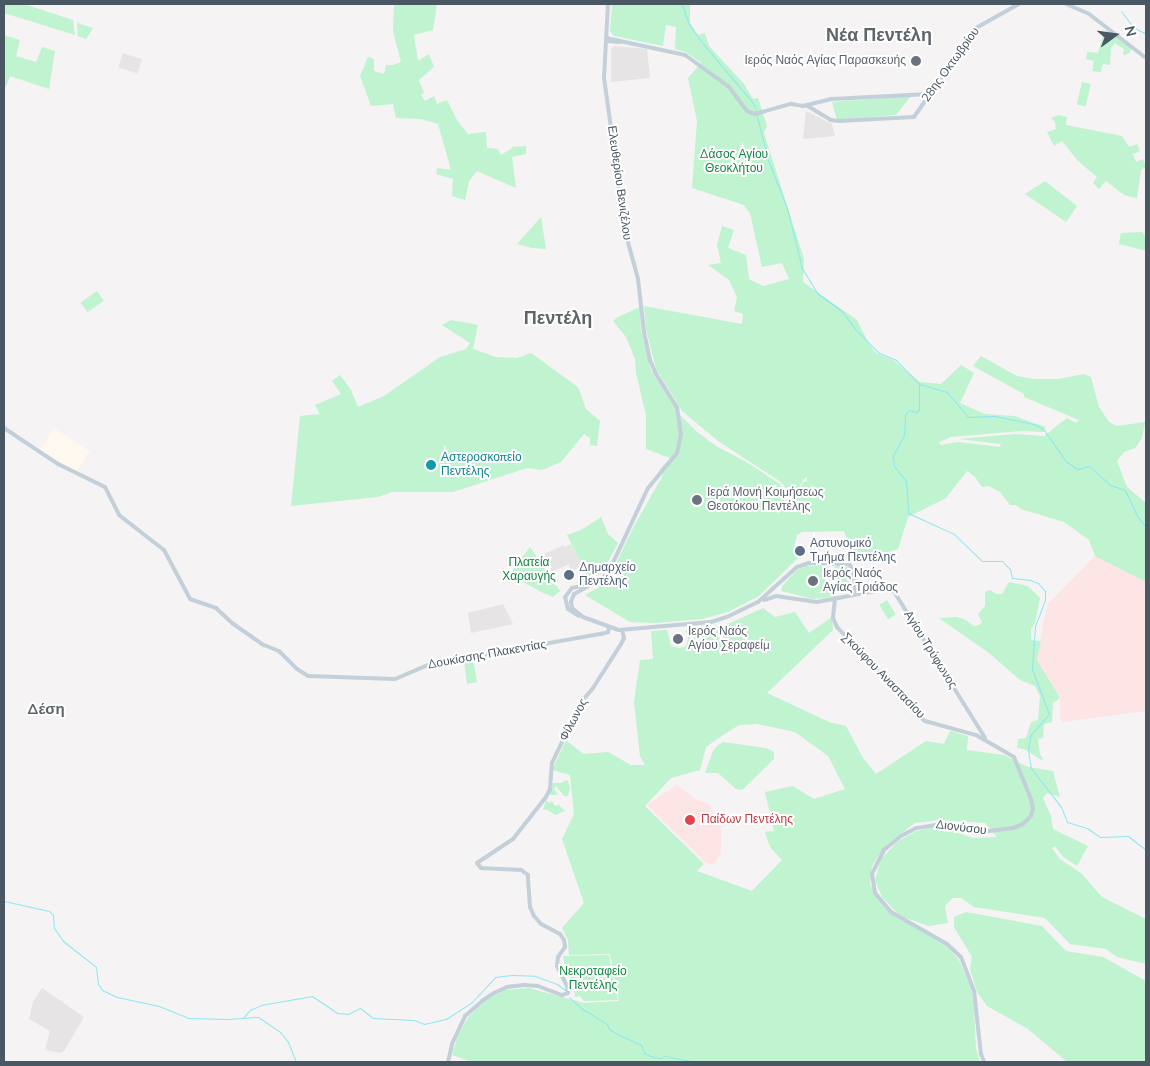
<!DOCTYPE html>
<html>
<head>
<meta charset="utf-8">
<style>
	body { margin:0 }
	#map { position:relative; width:1150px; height:1066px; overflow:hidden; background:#f5f3f3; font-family:"Nunito Sans",sans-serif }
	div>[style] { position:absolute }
	.commercial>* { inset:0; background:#fef8ee; transform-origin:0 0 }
	.education>* { inset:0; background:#e6e4e5; transform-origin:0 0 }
	.medical>* { inset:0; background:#fde4e5 }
	.green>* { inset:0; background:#c0f3cf; transform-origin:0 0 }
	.stream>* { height:1px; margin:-0.5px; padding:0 0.5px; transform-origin:0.5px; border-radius:0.5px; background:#8be7f3 }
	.secondary>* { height:4px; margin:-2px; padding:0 2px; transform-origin:2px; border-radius:2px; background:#c3d0da }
	.dots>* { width:14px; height:14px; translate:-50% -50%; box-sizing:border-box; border:2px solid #fff; border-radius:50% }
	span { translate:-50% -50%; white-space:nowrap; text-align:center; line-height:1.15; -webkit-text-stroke:4px #fff; paint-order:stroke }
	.worship-label { font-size:12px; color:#5b616d }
	.right { translate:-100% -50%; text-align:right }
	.left { translate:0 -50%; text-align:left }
	.street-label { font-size:12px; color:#495862 }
	.park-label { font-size:12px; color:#118540 }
	.culture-label { font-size:12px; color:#0d838f }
	.service-label { font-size:12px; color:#4e5e75 }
	.health-label { font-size:12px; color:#be3a42 }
	.quarter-label { font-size:15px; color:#5e6468; font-weight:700 }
	.district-label { font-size:18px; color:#5e6468; font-weight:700 }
	.frame { position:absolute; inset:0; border:5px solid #495862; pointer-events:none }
	.north { position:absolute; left:1090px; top:10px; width:50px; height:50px; -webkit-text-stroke:4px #fff; paint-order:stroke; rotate:76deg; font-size:14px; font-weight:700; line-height:20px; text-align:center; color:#495862 }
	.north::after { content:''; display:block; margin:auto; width:18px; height:22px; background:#495862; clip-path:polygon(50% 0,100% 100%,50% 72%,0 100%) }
</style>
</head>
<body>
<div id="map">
	<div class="commercial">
		<i style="left:54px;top:428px;width:43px;height:25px;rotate:33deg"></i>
	</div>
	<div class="education">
		<i style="clip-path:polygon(614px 46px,647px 49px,650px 78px,611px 82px,611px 49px)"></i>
		<i style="left:123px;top:53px;width:20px;height:15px;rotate:18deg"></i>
		<i style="clip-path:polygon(806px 111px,832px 124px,835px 136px,803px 139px)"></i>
		<i style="clip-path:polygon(571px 544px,582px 565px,571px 572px,569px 564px,552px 572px,542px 555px,564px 545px,565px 547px)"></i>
		<i style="clip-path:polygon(503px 604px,513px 624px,471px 633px,468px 613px)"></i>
		<i style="clip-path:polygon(42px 988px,84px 1017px,64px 1051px,60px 1053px,45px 1050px,50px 1031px,29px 1019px,33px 1002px)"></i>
	</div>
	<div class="medical">
		<i style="clip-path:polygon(1095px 556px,1146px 582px,1146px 711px,1063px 722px,1060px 717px,1060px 698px,1037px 660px,1044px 619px,1048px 604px)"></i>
		<i style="clip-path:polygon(677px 785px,694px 798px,708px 804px,721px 826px,721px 853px,714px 864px,706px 863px,647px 805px)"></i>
	</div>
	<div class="green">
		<i style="clip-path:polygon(4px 4px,24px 4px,73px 20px,75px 35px,4px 13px)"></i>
		<i style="clip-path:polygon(394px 4px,437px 4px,433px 30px,414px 35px,418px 61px,429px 54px,434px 67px,419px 80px,424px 93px,421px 95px,425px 101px,434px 96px,437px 104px,447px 100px,457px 120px,468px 134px,486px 132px,487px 148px,498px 149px,501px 155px,511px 149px,512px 147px,526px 146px,526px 154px,512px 157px,516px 188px,477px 171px,469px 181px,465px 200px,452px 196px,453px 179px,436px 174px,437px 168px,451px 170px,438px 124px,421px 119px,396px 118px,393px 104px,371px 106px,360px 76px,368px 57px,374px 59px,374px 71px,384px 74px,386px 65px,393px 65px,401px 62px,393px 31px)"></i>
		<i style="clip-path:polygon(612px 4px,690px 4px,690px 23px,698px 35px,705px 33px,709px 46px,744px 84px,753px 99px,758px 98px,767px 126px,764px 133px,804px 259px,803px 282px,857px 320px,869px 344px,876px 353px,893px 360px,920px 382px,941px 384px,961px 365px,974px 373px,960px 403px,985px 414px,1014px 416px,1046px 427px,1043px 432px,1022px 431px,951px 437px,939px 442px,940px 445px,957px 442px,1000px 447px,1001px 444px,959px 439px,1015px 434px,1044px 436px,1067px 418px,1076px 423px,1079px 420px,1024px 397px,1024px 394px,973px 366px,981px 356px,1017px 376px,1034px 379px,1058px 379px,1084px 374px,1091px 377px,1099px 407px,1109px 422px,1117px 426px,1145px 422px,1142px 438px,1135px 448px,1124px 452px,1117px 461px,1127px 487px,1146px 503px,1146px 582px,1095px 556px,1089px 540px,1064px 522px,1021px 509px,1016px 505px,1010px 505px,1000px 492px,989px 486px,982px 487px,975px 477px,967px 471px,946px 498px,908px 517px,898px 549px,856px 562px,844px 531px,802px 532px,797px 535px,793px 550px,798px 558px,759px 596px,728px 612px,702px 619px,656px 623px,630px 622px,585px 595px,603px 585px,610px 576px,634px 526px,662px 477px,663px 474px,659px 470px,670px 458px,646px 449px,646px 415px,636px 373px,635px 359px,626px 337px,613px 321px,618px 317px,640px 307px,641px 330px,651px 370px,678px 413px,696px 431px,716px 446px,748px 463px,780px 484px,783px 489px,784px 501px,788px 506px,793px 505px,803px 482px,807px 481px,807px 477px,803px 480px,793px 501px,787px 503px,785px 487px,781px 482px,718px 441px,682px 411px,656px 369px,646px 329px,644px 306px,742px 324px,743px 314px,734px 311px,737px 297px,729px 280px,708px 265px,721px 263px,717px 245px,722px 226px,734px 230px,728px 248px,746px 255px,749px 279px,763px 286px,789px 279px,782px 263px,762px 267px,750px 213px,744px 205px,692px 188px,697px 121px,688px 78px,701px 63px,686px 52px,675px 49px,676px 27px,666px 25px,663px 46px,614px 36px,610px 31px)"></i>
		<i style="clip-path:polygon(77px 23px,93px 28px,86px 39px,78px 36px)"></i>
		<i style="clip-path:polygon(1107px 30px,1131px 48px,1130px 53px,1123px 55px,1124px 49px,1115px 43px,1111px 48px,1110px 65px,1103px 64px,1101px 72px,1092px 71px,1094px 61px,1086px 59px,1087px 52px,1098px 53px,1103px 35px)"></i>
		<i style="clip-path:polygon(4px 35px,20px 40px,16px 56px,36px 62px,42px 47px,55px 51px,49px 89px,10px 76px,6px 87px,4px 87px)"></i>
		<i style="left:1082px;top:82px;width:9px;height:23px;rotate:13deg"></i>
		<i style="clip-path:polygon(911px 96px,896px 115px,837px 120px,832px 102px)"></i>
		<i style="clip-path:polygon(1058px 115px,1067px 117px,1066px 125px,1122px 136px,1129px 147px,1137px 144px,1140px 151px,1133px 154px,1136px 162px,1143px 159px,1146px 167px,1141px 170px,1137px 198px,1124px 195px,1106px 181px,1099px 189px,1093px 183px,1097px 177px,1078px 161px,1062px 141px,1054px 146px,1047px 132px,1056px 129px,1055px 122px,1051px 118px)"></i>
		<i style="clip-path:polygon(1045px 181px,1077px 206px,1066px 222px,1025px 194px)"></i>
		<i style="clip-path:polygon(541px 217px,546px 249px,532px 248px,517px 244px)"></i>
		<i style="clip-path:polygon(1142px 232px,1146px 238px,1146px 251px,1119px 244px,1121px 233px)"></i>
		<i style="left:97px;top:291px;width:12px;height:20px;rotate:55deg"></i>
		<i style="clip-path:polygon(451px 320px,478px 325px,473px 349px,496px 357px,517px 358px,531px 353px,578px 387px,586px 409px,600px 421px,597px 446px,590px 445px,590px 438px,584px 434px,561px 462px,542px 470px,527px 468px,453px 492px,392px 492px,378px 497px,291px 506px,300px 416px,320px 414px,315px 405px,341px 394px,332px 381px,340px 375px,351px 390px,358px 407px,384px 396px,440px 357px,466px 349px,470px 343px,442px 325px)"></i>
		<i style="clip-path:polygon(601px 517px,608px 534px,618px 543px,602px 573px,589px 579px,567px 535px,581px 530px)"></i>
		<i style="clip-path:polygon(530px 547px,560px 591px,553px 597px,541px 592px,509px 574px)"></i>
		<i style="clip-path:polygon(837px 565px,849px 567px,850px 590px,837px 591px,834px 568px)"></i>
		<i style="clip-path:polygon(807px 566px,828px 566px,832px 597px,813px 599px,781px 591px,782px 586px,797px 570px)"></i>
		<i style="clip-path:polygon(1009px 582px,1028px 586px,1040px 598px,1035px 623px,1031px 629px,1031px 640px,1041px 641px,1037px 660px,1060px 698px,1053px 703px,1052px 722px,1044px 724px,1043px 738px,1038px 739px,1040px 754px,1043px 759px,1041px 760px,1024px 749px,1017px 748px,1018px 739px,1026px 738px,1031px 722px,1038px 720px,1040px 696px,1035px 686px,1020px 680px,989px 653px,939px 618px,957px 617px,966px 620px,974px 626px,979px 625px,982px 622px,978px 614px,985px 606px,985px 592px,990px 590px,996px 594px,1002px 594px)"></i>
		<i style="left:887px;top:600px;width:17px;height:9px;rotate:59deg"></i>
		<i style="clip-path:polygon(evenodd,763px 608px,775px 617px,795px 612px,809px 633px,832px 617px,833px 630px,767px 693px,829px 722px,846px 726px,863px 758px,876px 774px,926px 741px,944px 744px,950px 731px,968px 736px,967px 750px,1004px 755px,1028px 767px,1053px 771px,1060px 797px,1047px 793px,1043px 798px,1051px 816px,1053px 829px,1088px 846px,1077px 866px,1063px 857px,1055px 846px,1052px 848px,1060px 859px,1081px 873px,1102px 897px,1146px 919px,1146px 964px,1117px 957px,1106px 949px,1070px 944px,1045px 918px,974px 907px,961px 898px,953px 898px,945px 906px,948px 923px,929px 926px,900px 916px,882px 897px,875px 880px,881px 859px,897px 842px,916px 831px,931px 828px,946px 829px,973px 838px,997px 837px,985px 823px,939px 820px,915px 823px,885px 846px,872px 866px,870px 884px,881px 904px,891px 914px,947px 946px,959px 960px,971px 988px,974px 1007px,976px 1049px,980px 1062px,472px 1062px,452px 1055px,458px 1035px,469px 1016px,489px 998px,505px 990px,529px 988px,584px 1003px,619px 1001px,610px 954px,569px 955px,568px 940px,562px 928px,584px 903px,562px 839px,574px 814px,570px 775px,552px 770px,566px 740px,583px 754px,608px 752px,631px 765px,645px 765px,640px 756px,634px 702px,640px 660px,653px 659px,651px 631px,667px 630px,671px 646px,679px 648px,686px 646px,688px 639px,686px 630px,719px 628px,763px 608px,757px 724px,795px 732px,828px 756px,845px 789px,814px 799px,793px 786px,765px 792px,774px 831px,765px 832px,770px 847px,782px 860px,752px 891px,697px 871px,704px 864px,645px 806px,671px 778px,700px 770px,706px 747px,717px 739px,739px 725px,757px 724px)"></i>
		<i style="clip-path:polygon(473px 659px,477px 682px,467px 684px,464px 660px)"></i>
		<i style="clip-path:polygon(723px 742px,766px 748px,774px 752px,774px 759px,742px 790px,736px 789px,718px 773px,705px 773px,713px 751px,717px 746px)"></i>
		<i style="clip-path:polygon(566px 780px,568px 781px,570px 788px,568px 796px,564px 796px,556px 786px,554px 789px,558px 795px,550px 795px,553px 783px,561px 783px)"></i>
		<i style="clip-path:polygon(546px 800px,549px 803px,552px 801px,555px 806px,559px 805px,565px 811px,555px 815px,548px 810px,543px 810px)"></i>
		<i style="clip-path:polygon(966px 912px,1042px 926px,1066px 951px,1103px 957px,1146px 981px,1146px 1062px,1067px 1062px,1028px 1029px,987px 1006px,977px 992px,970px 969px,972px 957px,954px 927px,954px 917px)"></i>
		<i style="clip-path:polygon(609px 955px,618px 1000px,584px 1001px,580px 996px,575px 997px,572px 978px,565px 970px,563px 956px)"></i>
	</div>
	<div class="stream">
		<i style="left:682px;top:4px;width:21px;rotate:71deg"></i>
		<i style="left:689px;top:24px;width:18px;rotate:56deg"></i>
		<i style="left:699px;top:39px;width:85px;rotate:49.8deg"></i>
		<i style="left:754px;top:104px;width:58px;rotate:76deg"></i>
		<i style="left:768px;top:160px;width:52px;rotate:68.4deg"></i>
		<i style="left:787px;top:208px;width:62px;rotate:76deg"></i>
		<i style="left:802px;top:268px;width:29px;rotate:59deg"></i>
		<i style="left:817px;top:293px;width:31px;rotate:36deg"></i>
		<i style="left:842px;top:311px;width:24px;rotate:54deg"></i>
		<i style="left:856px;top:330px;width:33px;rotate:45deg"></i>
		<i style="left:879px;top:353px;width:18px;rotate:22deg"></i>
		<i style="left:896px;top:360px;width:33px;rotate:46deg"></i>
		<i style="left:919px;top:384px;width:29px;rotate:16deg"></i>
		<i style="left:947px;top:392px;width:33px;rotate:50deg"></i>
		<i style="left:968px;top:417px;width:27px;rotate:-2deg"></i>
		<i style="left:995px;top:416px;width:40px;rotate:12deg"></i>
		<i style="left:1034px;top:424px;width:12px;rotate:31deg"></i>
		<i style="left:1044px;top:430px;width:38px;rotate:55deg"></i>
		<i style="left:1066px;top:461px;width:14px;rotate:36deg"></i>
		<i style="left:1077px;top:469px;width:12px;rotate:-14deg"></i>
		<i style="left:1089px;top:466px;width:28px;rotate:42deg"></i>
		<i style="left:1110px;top:485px;width:16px;rotate:18deg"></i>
		<i style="left:1125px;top:490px;width:29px;rotate:65deg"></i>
		<i style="left:1137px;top:516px;width:14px;rotate:51deg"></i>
		<i style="left:1118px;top:4px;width:1px"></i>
		<i style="left:1121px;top:11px;width:20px;rotate:53deg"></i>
		<i style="left:1133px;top:27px;width:15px;rotate:28deg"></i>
		<i style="left:919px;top:384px;width:26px;rotate:90deg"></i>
		<i style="left:919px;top:410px;width:4px;rotate:146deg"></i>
		<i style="left:916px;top:412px;width:7px;rotate:-164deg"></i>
		<i style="left:909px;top:410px;width:6px;rotate:129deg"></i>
		<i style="left:905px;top:415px;width:20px;rotate:93deg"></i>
		<i style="left:904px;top:435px;width:24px;rotate:118deg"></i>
		<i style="left:893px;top:456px;width:10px;rotate:84deg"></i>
		<i style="left:894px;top:466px;width:19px;rotate:51deg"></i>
		<i style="left:906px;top:481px;width:32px;rotate:86deg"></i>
		<i style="left:908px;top:513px;width:51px;rotate:24.5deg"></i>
		<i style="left:954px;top:534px;width:39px;rotate:44deg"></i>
		<i style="left:982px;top:561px;width:20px"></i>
		<i style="left:1002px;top:561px;width:11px;rotate:45deg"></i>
		<i style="left:1010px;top:569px;width:9px;rotate:77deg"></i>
		<i style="left:1012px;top:578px;width:18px;rotate:6deg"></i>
		<i style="left:1030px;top:580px;width:9px;rotate:21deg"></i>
		<i style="left:1038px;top:583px;width:11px;rotate:49deg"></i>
		<i style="left:1045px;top:591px;width:9px;rotate:90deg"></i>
		<i style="left:1045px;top:600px;width:28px;rotate:111deg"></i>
		<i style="left:1035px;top:626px;width:43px;rotate:94deg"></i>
		<i style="left:1032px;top:669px;width:48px;rotate:69.3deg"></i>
		<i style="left:1049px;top:714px;width:29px;rotate:131deg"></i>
		<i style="left:1030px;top:736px;width:14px;rotate:98deg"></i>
		<i style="left:1028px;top:750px;width:18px;rotate:81deg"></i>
		<i style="left:1031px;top:768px;width:49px;rotate:52.4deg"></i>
		<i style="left:1061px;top:807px;width:16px;rotate:68deg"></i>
		<i style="left:1067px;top:822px;width:21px;rotate:17deg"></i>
		<i style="left:1087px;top:828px;width:16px;rotate:35deg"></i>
		<i style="left:1100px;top:837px;width:28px;rotate:-2deg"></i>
		<i style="left:1128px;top:836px;width:23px;rotate:38deg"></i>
		<i style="left:4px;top:901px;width:46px;rotate:12.5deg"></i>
		<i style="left:49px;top:911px;width:6px;rotate:45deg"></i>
		<i style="left:53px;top:915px;width:13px;rotate:86deg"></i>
		<i style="left:54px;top:928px;width:16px;rotate:55deg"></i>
		<i style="left:63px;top:941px;width:42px;rotate:38.2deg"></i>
		<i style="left:96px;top:967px;width:17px;rotate:83deg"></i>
		<i style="left:98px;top:984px;width:7px;rotate:56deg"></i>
		<i style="left:102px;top:990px;width:17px;rotate:25deg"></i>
		<i style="left:117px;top:997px;width:43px;rotate:12.1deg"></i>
		<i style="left:159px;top:1006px;width:31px;rotate:22deg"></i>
		<i style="left:188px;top:1018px;width:40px;rotate:1.4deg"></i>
		<i style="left:228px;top:1019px;width:30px;rotate:-4deg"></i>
		<i style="left:258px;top:1017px;width:27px;rotate:34deg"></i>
		<i style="left:280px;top:1032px;width:13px;rotate:51deg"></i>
		<i style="left:288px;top:1042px;width:22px;rotate:68deg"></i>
		<i style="left:569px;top:997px;width:16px;rotate:43deg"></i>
		<i style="left:581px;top:1008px;width:31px;rotate:32deg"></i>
		<i style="left:607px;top:1024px;width:5px;rotate:68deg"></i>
		<i style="left:609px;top:1029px;width:12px;rotate:31deg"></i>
		<i style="left:619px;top:1035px;width:24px;rotate:24deg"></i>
		<i style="left:641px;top:1045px;width:9px;rotate:69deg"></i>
		<i style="left:644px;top:1053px;width:7px;rotate:27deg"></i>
		<i style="left:650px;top:1056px;width:10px;rotate:11deg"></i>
		<i style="left:660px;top:1058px;width:5px;rotate:-22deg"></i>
		<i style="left:665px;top:1056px;width:31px;rotate:11deg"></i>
		<i style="left:243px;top:1018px;width:11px;rotate:-49deg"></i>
		<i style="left:250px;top:1010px;width:12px;rotate:-24deg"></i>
		<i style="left:261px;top:1005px;width:52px;rotate:-10deg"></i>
		<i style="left:312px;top:996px;width:30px;rotate:34deg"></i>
		<i style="left:337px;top:1013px;width:11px;rotate:5deg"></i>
		<i style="left:348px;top:1014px;width:13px;rotate:-27deg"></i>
		<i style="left:360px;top:1008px;width:16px;rotate:38deg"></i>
		<i style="left:373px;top:1018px;width:41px;rotate:2.8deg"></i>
		<i style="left:414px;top:1020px;width:11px;rotate:22deg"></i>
		<i style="left:424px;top:1024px;width:23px;rotate:-13deg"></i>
		<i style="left:446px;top:1019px;width:30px;rotate:-33deg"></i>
		<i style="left:471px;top:1003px;width:35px;rotate:-47deg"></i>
		<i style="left:495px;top:977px;width:17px;rotate:-7deg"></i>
		<i style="left:512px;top:975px;width:23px;rotate:2deg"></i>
		<i style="left:535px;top:976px;width:23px;rotate:20deg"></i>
		<i style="left:557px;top:984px;width:10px;rotate:37deg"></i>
	</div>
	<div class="secondary">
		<i style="left:608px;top:4px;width:74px;rotate:93.1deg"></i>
		<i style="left:604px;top:78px;width:159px;rotate:82deg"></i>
		<i style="left:626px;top:235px;width:46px;rotate:74.7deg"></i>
		<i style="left:638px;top:279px;width:53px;rotate:83.5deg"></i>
		<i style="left:644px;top:332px;width:29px;rotate:78deg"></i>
		<i style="left:650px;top:360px;width:15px;rotate:67deg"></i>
		<i style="left:656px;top:374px;width:39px;rotate:58deg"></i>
		<i style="left:677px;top:407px;width:27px;rotate:82deg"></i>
		<i style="left:681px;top:434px;width:19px;rotate:102deg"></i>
		<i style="left:677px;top:453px;width:45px;rotate:129.6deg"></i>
		<i style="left:648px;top:488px;width:89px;rotate:115.1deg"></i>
		<i style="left:610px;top:569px;width:11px;rotate:128deg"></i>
		<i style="left:603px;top:578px;width:33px;rotate:151deg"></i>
		<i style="left:574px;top:594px;width:9px;rotate:111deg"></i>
		<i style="left:571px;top:602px;width:6px;rotate:81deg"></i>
		<i style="left:572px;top:608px;width:14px;rotate:39deg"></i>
		<i style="left:583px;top:617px;width:38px;rotate:20deg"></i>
		<i style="left:619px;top:630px;width:92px;rotate:-5deg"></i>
		<i style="left:711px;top:622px;width:19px;rotate:-18deg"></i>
		<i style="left:729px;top:616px;width:32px;rotate:-26deg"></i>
		<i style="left:758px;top:602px;width:52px;rotate:-41.9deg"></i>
		<i style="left:797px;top:567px;width:13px;rotate:-18deg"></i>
		<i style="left:809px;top:563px;width:40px;rotate:1.4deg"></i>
		<i style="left:849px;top:564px;width:6px;rotate:51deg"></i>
		<i style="left:853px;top:569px;width:25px;rotate:85deg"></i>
		<i style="left:1066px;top:4px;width:25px;rotate:23deg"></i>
		<i style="left:1089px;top:14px;width:72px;rotate:37.7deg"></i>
		<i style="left:606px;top:38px;width:81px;rotate:12.1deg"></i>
		<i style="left:685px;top:55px;width:54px;rotate:36deg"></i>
		<i style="left:729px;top:87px;width:30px;rotate:53deg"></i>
		<i style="left:747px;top:111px;width:9px;rotate:21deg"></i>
		<i style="left:755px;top:114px;width:37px;rotate:-16deg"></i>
		<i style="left:791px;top:104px;width:12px;rotate:9deg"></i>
		<i style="left:803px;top:106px;width:30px;rotate:-14deg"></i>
		<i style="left:832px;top:99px;width:97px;rotate:-3deg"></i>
		<i style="left:606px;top:41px;width:14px;rotate:4deg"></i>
		<i style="left:806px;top:105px;width:29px;rotate:31deg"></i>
		<i style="left:831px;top:120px;width:8px;rotate:7deg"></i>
		<i style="left:839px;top:121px;width:75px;rotate:-3.1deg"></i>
		<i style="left:914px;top:117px;width:108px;rotate:-55.1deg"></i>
		<i style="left:976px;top:28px;width:49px;rotate:-29.2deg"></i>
		<i style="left:4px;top:428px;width:65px;rotate:33.7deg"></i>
		<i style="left:58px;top:464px;width:52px;rotate:26.1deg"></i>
		<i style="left:105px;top:487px;width:31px;rotate:63deg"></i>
		<i style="left:119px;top:515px;width:57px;rotate:37.9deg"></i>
		<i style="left:164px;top:550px;width:55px;rotate:62deg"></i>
		<i style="left:190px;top:599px;width:28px;rotate:19deg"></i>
		<i style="left:216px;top:608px;width:22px;rotate:43deg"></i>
		<i style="left:232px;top:623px;width:39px;rotate:35deg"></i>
		<i style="left:264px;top:645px;width:16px;rotate:22deg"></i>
		<i style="left:279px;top:651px;width:25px;rotate:45deg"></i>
		<i style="left:297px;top:669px;width:13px;rotate:32deg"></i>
		<i style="left:308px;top:676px;width:87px;rotate:2deg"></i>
		<i style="left:395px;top:679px;width:38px;rotate:-23deg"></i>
		<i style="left:430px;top:664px;width:174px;rotate:-10deg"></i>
		<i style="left:601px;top:634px;width:7px;rotate:-16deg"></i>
		<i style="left:608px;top:632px;width:4px;rotate:-76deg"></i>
		<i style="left:835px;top:598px;width:20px;rotate:96deg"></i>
		<i style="left:833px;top:618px;width:10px;rotate:66deg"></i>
		<i style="left:837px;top:627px;width:120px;rotate:47.4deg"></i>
		<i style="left:918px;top:715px;width:9px;rotate:41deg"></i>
		<i style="left:925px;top:721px;width:53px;rotate:15.4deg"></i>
		<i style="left:976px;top:735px;width:44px;rotate:30.1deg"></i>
		<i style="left:1014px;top:757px;width:45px;rotate:68deg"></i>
		<i style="left:1031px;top:799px;width:10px;rotate:79deg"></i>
		<i style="left:1033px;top:809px;width:7px;rotate:106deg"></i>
		<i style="left:1031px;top:816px;width:11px;rotate:135deg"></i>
		<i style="left:1023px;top:824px;width:11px;rotate:158deg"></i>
		<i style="left:1013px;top:828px;width:32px;rotate:173deg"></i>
		<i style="left:981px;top:832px;width:46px;rotate:-171.2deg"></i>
		<i style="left:936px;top:825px;width:20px;rotate:171deg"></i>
		<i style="left:916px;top:828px;width:17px;rotate:152deg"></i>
		<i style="left:901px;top:836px;width:22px;rotate:141deg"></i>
		<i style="left:884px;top:850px;width:27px;rotate:117deg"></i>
		<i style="left:872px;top:874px;width:19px;rotate:81deg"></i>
		<i style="left:875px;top:893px;width:25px;rotate:50deg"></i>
		<i style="left:891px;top:912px;width:64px;rotate:29.7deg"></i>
		<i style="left:947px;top:944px;width:19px;rotate:43deg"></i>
		<i style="left:961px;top:957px;width:36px;rotate:69deg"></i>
		<i style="left:974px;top:991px;width:63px;rotate:83.7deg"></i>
		<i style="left:981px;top:1054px;width:9px;rotate:69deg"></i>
		<i style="left:764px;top:600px;width:13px;rotate:-18deg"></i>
		<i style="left:776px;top:596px;width:41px;rotate:8.3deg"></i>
		<i style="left:817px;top:602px;width:70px;rotate:-10.7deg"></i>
		<i style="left:886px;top:589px;width:7px;rotate:8deg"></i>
		<i style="left:893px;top:590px;width:174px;rotate:58.1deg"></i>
		<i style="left:579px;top:616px;width:13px;rotate:-148deg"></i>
		<i style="left:568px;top:609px;width:12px;rotate:-104deg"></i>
		<i style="left:565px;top:597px;width:11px;rotate:-52deg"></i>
		<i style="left:572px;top:588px;width:14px;rotate:-12deg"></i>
		<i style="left:448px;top:1062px;width:18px;rotate:-77deg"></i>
		<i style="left:452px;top:1044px;width:31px;rotate:-65deg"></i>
		<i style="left:465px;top:1016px;width:23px;rotate:-41deg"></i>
		<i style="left:482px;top:1001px;width:14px;rotate:-34deg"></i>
		<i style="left:494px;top:993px;width:14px;rotate:-25deg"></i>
		<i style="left:507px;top:987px;width:17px;rotate:-7deg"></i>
		<i style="left:524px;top:985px;width:14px;rotate:4deg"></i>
		<i style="left:538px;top:986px;width:26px;rotate:21deg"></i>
		<i style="left:562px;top:995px;width:6px;rotate:-18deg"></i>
		<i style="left:568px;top:993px;width:7px;rotate:-98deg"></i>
		<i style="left:567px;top:986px;width:22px;rotate:-117deg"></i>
		<i style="left:557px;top:966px;width:9px;rotate:-84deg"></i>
		<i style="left:558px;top:957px;width:12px;rotate:-55deg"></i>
		<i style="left:565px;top:947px;width:7px;rotate:-98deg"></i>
		<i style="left:564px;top:940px;width:7px;rotate:-124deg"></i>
		<i style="left:560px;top:934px;width:21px;rotate:-152deg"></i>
		<i style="left:541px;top:924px;width:11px;rotate:-131deg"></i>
		<i style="left:534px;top:916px;width:10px;rotate:-114deg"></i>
		<i style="left:530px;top:907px;width:32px;rotate:-94deg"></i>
		<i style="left:528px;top:875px;width:9px;rotate:-144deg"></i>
		<i style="left:521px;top:870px;width:40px;rotate:-177.1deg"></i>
		<i style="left:481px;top:868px;width:6px;rotate:-129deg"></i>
		<i style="left:477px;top:863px;width:43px;rotate:-33.7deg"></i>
		<i style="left:513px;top:839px;width:53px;rotate:-51.8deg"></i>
		<i style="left:546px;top:797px;width:9px;rotate:-63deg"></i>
		<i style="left:550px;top:789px;width:26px;rotate:-86deg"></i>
		<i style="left:552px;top:763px;width:68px;rotate:-64.6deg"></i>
		<i style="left:581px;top:702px;width:18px;rotate:-49deg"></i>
		<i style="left:593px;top:688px;width:52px;rotate:-57.5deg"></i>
		<i style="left:621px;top:644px;width:7px;rotate:-63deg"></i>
		<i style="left:624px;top:638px;width:8px;rotate:-104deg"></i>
	</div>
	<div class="dots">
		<i style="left:916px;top:61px;background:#6b7280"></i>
		<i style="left:431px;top:465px;background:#0f9aa8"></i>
		<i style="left:697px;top:500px;background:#6b7280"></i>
		<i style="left:800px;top:551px;background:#5c6f8a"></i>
		<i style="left:569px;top:575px;background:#5c6f8a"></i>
		<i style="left:813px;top:581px;background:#6b7280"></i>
		<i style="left:678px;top:639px;background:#6b7280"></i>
		<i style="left:690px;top:820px;background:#e0444e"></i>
	</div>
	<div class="worship-label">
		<span class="right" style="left:906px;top:61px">Ιερός Ναός Αγίας Παρασκευής</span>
		<span class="left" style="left:707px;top:500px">Ιερά Μονή Κοιμήσεως<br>Θεοτόκου Πεντέλης</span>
		<span class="left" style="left:823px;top:581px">Ιερός Ναός<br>Αγίας Τριάδος</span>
		<span class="left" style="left:688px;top:639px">Ιερός Ναός<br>Αγίου Σεραφείμ</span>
	</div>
	<div class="street-label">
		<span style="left:951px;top:65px;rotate:-54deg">28ης Οκτωβρίου</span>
		<span style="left:619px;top:183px;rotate:82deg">Ελευθερίου Βενιζέλου</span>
		<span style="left:930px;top:650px;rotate:58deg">Αγίου Τρύφωνος</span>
		<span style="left:487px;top:655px;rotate:-10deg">Δουκίσσης Πλακεντίας</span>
		<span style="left:883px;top:676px;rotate:46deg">Σκούφου Αναστασίου</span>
		<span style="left:574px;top:720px;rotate:-62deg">Φίλωνος</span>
		<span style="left:961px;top:828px;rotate:7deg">Διονύσου</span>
	</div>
	<div class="park-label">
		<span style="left:734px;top:162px">Δάσος Αγίου<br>Θεοκλήτου</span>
		<span style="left:529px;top:570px">Πλατεία<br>Χαραυγής</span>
		<span style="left:593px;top:979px">Νεκροταφείο<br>Πεντέλης</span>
	</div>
	<div class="culture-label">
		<span class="left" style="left:441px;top:465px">Αστεροσκοπείο<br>Πεντέλης</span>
	</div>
	<div class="service-label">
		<span class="left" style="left:810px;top:551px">Αστυνομικό<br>Τμήμα Πεντέλης</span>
		<span class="left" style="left:579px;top:575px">Δημαρχείο<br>Πεντέλης</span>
	</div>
	<div class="health-label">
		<span class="left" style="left:701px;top:820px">Παίδων Πεντέλης</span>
	</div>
	<div class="quarter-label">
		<span style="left:46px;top:710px">Δέση</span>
	</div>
	<div class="district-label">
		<span style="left:879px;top:35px">Νέα Πεντέλη</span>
		<span style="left:558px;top:318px">Πεντέλη</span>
	</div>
	<div class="frame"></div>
	<div class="north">N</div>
</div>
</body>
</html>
